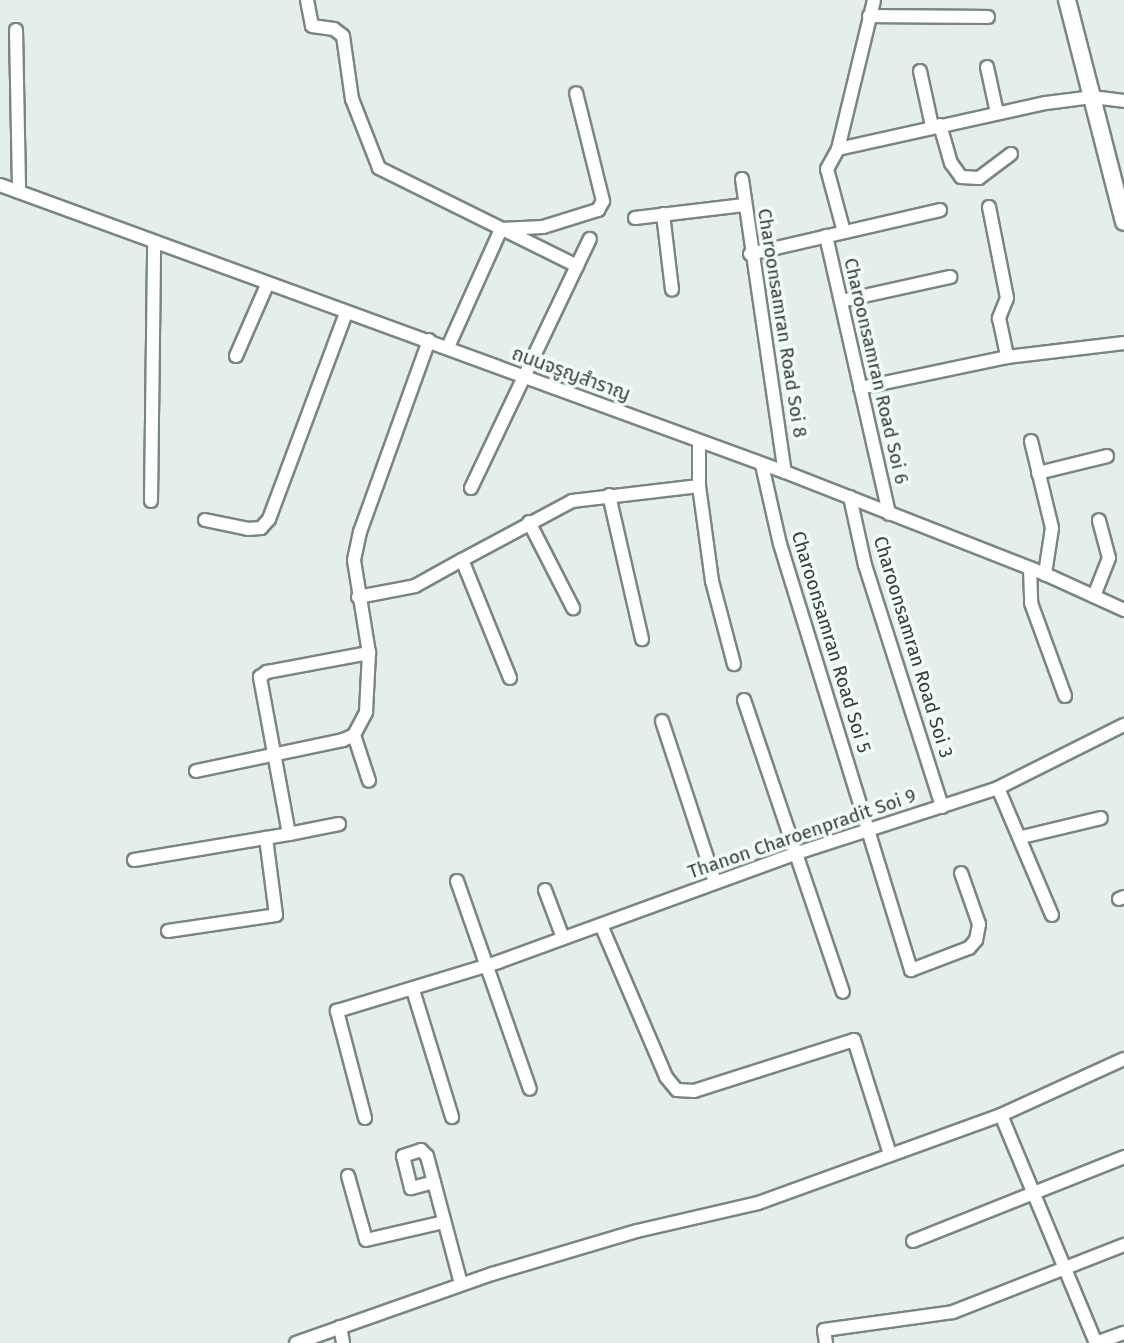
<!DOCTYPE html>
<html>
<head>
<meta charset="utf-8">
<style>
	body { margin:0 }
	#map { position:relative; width:1124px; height:1343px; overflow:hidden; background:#e4efea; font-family:"Fira Sans","Noto Sans Thai",sans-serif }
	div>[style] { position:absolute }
	.roads { filter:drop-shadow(2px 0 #7b8581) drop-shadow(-2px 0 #7b8581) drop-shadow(0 2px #7b8581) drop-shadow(0 -2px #7b8581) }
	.minor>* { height:12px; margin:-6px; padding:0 6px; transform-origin:6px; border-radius:6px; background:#fff }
	.major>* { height:16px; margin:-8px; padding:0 8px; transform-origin:8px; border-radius:8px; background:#fff }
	span { translate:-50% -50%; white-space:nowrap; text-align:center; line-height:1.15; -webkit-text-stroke:7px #f1fcf8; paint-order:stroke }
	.street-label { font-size:19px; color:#373c3a }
</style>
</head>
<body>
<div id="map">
	<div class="roads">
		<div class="minor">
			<i style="left:307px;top:0;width:26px;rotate:79deg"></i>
			<i style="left:312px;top:26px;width:22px;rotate:8deg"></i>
			<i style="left:334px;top:29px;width:11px;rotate:38deg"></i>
			<i style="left:343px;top:36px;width:64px;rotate:81.9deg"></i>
			<i style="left:352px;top:99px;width:74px;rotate:68.6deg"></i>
			<i style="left:379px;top:168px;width:221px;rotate:26.3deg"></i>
			<i style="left:869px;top:16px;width:119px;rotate:0.5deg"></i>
			<i style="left:16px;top:30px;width:162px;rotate:88.9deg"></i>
			<i style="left:987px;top:67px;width:47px;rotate:77.7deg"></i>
			<i style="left:920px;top:71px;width:56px;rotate:77.7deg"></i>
			<i style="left:940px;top:125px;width:40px;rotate:74deg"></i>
			<i style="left:951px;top:163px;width:17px;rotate:54deg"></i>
			<i style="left:961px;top:177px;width:18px;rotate:3deg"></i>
			<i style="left:979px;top:178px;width:40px;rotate:-37deg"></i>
			<i style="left:838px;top:149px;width:153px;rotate:-76.4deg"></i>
			<i style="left:742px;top:179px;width:296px;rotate:81.7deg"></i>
			<i style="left:0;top:185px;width:836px;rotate:20.08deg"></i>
			<i style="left:785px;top:472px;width:279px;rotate:21.4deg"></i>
			<i style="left:1045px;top:574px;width:87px;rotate:24.5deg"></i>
			<i style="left:989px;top:207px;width:93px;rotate:78.8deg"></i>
			<i style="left:1007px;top:298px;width:22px;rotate:112deg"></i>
			<i style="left:999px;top:318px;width:40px;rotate:78deg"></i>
			<i style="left:663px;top:214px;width:76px;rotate:83.2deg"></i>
			<i style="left:635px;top:218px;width:110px;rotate:-6.8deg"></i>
			<i style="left:844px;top:232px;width:65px;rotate:-105.1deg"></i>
			<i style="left:827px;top:169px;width:23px;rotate:-61deg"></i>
			<i style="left:838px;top:149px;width:213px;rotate:-12.5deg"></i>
			<i style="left:1046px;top:103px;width:46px;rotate:-7.4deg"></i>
			<i style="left:1092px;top:97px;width:32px;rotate:7deg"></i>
			<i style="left:826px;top:236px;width:285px;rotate:77.2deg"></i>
			<i style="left:750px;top:254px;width:195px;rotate:-13deg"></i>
			<i style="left:841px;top:301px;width:112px;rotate:-12.4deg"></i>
			<i style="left:448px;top:347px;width:129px;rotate:-65.8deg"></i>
			<i style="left:501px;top:229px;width:42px;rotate:-2.7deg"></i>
			<i style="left:543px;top:227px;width:58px;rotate:-17.2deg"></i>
			<i style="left:598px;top:210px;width:10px;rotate:-61deg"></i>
			<i style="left:603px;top:201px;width:111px;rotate:-104deg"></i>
			<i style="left:236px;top:356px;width:77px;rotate:-66.4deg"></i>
			<i style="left:860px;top:388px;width:150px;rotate:-11.9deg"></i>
			<i style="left:1007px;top:357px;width:118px;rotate:-6.8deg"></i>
			<i style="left:1031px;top:441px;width:89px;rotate:76.4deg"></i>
			<i style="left:1052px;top:528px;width:47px;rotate:98.7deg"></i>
			<i style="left:699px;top:442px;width:44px;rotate:90deg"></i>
			<i style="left:699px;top:486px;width:96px;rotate:82.2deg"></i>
			<i style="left:712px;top:581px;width:86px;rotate:75.2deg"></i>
			<i style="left:762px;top:465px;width:81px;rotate:77.2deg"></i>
			<i style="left:780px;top:544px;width:446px;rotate:72.9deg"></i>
			<i style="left:911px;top:970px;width:62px;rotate:-20.8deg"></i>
			<i style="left:969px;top:948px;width:11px;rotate:-49deg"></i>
			<i style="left:976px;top:940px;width:16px;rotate:-79deg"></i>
			<i style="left:979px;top:924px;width:54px;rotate:-109.4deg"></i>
			<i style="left:1038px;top:473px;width:71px;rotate:-13.8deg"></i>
			<i style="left:471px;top:488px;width:276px;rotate:-64.5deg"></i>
			<i style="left:609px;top:495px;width:148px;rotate:77.1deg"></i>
			<i style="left:850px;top:497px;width:70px;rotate:77.6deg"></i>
			<i style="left:865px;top:565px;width:254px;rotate:72.3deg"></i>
			<i style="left:151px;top:501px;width:258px;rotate:-89.3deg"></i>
			<i style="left:205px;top:520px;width:44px;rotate:11.8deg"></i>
			<i style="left:248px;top:529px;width:13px;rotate:-4deg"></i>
			<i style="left:261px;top:528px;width:12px;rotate:-48deg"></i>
			<i style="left:269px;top:519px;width:220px;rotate:-69.5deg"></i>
			<i style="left:529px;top:522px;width:97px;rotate:62.9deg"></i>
			<i style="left:1030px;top:568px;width:35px;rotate:88deg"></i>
			<i style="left:1031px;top:603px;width:99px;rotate:69.9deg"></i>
			<i style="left:1094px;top:596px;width:41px;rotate:-68.5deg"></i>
			<i style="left:1109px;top:558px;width:39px;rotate:-105deg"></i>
			<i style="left:358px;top:597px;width:58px;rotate:-10.9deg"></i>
			<i style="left:415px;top:586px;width:54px;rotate:-29deg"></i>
			<i style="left:510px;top:678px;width:127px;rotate:-112.1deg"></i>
			<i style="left:462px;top:560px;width:125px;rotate:-28.2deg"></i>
			<i style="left:572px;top:501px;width:128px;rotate:-6.7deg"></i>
			<i style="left:744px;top:700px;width:308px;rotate:71.3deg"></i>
			<i style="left:662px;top:721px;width:169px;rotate:71.8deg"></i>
			<i style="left:354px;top:735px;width:48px;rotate:71.9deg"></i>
			<i style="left:196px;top:771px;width:150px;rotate:-11.9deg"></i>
			<i style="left:343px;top:740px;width:12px;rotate:-24deg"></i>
			<i style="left:354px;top:735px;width:26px;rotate:-62deg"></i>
			<i style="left:366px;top:712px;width:59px;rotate:-87.1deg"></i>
			<i style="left:369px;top:653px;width:94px;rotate:-99.2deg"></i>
			<i style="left:354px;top:560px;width:29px;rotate:-78deg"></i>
			<i style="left:360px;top:532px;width:204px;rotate:-70.2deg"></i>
			<i style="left:998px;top:788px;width:138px;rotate:67deg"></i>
			<i style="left:289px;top:834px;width:51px;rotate:-11.3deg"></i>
			<i style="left:1022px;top:837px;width:81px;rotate:-13.5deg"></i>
			<i style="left:134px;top:860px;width:157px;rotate:-9.5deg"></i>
			<i style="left:289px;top:834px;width:160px;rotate:-100.5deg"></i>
			<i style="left:260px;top:677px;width:9px;rotate:-36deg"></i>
			<i style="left:267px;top:672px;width:104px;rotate:-10.6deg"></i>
			<i style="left:457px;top:881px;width:220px;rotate:70.7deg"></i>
			<i style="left:545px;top:890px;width:51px;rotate:69.4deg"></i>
			<i style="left:1119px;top:899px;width:5px;rotate:-22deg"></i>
			<i style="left:601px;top:925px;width:165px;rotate:66.8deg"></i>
			<i style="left:666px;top:1077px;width:17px;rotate:50deg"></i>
			<i style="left:677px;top:1090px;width:17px;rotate:3deg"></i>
			<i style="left:694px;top:1091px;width:168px;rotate:-17.7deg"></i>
			<i style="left:854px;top:1040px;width:120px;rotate:72.5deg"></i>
			<i style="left:168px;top:931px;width:109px;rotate:-8.4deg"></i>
			<i style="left:276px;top:915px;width:78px;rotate:-97.4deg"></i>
			<i style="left:413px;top:990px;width:133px;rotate:72.9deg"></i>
			<i style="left:1001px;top:1115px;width:247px;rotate:67.4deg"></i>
			<i style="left:1096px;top:1343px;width:30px;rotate:-20deg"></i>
			<i style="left:365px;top:1118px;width:111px;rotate:-104.7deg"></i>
			<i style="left:337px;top:1011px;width:168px;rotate:-16.9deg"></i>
			<i style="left:498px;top:962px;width:315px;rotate:-20deg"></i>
			<i style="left:794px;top:854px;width:214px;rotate:-17.9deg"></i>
			<i style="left:998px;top:788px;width:141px;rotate:-26.6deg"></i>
			<i style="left:348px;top:1176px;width:66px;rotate:74.3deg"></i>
			<i style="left:366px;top:1240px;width:80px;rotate:-13deg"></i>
			<i style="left:434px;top:1182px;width:24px;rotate:165deg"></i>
			<i style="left:411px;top:1188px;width:33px;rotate:-104deg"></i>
			<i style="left:403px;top:1156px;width:19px;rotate:-18deg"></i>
			<i style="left:421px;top:1150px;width:8px;rotate:45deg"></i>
			<i style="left:427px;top:1156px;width:132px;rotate:75.1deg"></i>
			<i style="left:913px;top:1241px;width:227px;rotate:-21.7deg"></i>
			<i style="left:340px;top:1327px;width:16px;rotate:79deg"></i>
			<i style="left:296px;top:1343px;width:208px;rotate:-19.4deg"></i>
			<i style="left:492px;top:1274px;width:151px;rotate:-16.5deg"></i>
			<i style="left:637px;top:1231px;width:124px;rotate:-13deg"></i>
			<i style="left:758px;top:1203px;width:258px;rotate:-19.9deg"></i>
			<i style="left:1001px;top:1115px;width:135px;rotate:-24.5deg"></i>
			<i style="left:826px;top:1343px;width:13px;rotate:-99deg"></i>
			<i style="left:824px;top:1330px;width:130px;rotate:-7.9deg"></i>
			<i style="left:953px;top:1312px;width:184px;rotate:-21.4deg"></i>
		</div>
		<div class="major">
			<i style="left:1067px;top:0;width:229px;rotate:75.6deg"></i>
		</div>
	</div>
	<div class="street-label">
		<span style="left:782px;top:323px;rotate:81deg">Charoonsamran Road Soi 8</span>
		<span style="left:876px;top:371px;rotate:77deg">Charoonsamran Road Soi 6</span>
		<span style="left:571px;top:374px;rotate:20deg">ถนนจรูญสำราญ</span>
		<span style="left:831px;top:642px;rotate:73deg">Charoonsamran Road Soi 5</span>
		<span style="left:913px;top:647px;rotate:73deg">Charoonsamran Road Soi 3</span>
		<span style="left:802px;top:834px;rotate:-19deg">Thanon Charoenpradit Soi 9</span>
	</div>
</div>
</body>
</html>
